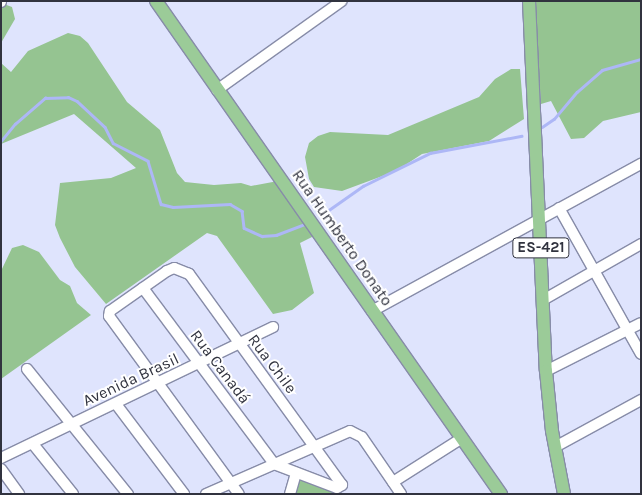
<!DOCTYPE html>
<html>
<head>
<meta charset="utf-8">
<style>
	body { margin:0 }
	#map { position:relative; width:642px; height:495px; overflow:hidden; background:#dfe4fd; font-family:Karla,sans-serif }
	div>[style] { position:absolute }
	.green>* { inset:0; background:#95c491 }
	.stream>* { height:2.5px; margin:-1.25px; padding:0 1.25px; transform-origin:1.25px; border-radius:1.25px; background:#adb7f6 }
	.roads { filter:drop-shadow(1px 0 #878ca8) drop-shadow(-1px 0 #878ca8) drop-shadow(0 1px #878ca8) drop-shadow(0 -1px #878ca8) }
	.minor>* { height:10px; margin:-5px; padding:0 5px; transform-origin:5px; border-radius:5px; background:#fff }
	.major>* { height:12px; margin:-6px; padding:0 6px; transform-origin:6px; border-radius:6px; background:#9bcb98 }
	span { translate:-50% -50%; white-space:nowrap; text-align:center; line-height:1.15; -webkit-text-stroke:4px #fff; paint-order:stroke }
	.shield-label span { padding:1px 4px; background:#fff; border:1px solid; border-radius:4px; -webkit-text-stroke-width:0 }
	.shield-label { font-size:15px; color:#31333f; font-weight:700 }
	.street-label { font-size:16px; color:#31333f }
	.frame { position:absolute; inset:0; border:2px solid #31333f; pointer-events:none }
</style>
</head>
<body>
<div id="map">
	<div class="green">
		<i style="clip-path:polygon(534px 1px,641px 1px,641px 112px,603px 121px,584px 138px,571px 139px,551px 101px,541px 104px)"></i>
		<i style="clip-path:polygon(1px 3px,12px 7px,15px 19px,1px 43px)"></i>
		<i style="clip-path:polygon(68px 33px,80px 36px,88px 43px,127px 102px,160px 130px,177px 173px,185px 182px,214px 185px,241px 183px,251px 186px,278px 181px,314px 236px,300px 243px,314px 293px,292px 310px,273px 314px,217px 236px,207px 233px,106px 304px,75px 267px,60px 238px,55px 225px,60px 183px,111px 178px,136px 168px,74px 114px,1px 144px,1px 63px,11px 72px,28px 51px)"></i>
		<i style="clip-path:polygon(511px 69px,520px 69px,524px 119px,489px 141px,422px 154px,396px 171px,342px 191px,314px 187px,309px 179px,305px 157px,309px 143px,318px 136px,330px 132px,388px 135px,479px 97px,495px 79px)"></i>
		<i style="clip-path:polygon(23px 245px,39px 252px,60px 280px,70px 286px,77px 303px,91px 315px,1px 379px,1px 271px,12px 248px)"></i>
		<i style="clip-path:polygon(300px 480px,344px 494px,296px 494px)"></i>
	</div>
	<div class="stream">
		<i style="left:542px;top:127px;width:14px;rotate:-34deg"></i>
		<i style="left:554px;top:119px;width:35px;rotate:-50deg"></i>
		<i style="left:577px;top:92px;width:33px;rotate:-41deg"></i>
		<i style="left:602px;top:70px;width:41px;rotate:-15.8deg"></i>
		<i style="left:1px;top:141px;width:22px;rotate:-51deg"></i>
		<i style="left:15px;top:124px;width:40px;rotate:-41deg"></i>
		<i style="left:45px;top:98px;width:23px;rotate:-2deg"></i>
		<i style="left:68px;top:97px;width:10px;rotate:24deg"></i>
		<i style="left:77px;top:101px;width:38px;rotate:43deg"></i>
		<i style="left:105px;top:127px;width:18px;rotate:63deg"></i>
		<i style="left:113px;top:143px;width:39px;rotate:27deg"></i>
		<i style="left:148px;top:161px;width:45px;rotate:73.2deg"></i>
		<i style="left:161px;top:204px;width:12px;rotate:14deg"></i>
		<i style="left:173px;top:207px;width:57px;rotate:-3deg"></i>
		<i style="left:230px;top:204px;width:14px;rotate:30deg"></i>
		<i style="left:242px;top:211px;width:17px;rotate:83deg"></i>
		<i style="left:244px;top:228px;width:20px;rotate:24deg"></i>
		<i style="left:262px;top:236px;width:14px;rotate:-4deg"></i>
		<i style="left:276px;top:235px;width:30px;rotate:-21deg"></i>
		<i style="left:323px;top:214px;width:49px;rotate:-35deg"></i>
		<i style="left:363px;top:186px;width:75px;rotate:-26.2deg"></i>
		<i style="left:430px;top:153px;width:93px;rotate:-10.6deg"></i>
	</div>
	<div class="roads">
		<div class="minor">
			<i style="left:1px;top:2px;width:1px;rotate:-90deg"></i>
			<i style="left:217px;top:90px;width:153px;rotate:-35.5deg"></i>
			<i style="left:559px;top:208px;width:167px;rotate:60.7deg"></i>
			<i style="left:143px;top:288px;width:219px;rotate:53.3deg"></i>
			<i style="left:274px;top:464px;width:67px;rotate:20.9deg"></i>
			<i style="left:337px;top:488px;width:6px;rotate:-31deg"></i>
			<i style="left:342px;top:485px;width:261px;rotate:-125.9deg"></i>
			<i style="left:189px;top:274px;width:16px;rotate:-158deg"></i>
			<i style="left:174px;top:268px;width:8px;rotate:157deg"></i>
			<i style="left:167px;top:271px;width:70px;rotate:144.9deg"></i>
			<i style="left:110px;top:311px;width:5px;rotate:101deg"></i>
			<i style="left:109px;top:316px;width:220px;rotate:53.9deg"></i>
			<i style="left:543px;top:300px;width:113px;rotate:-29.7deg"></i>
			<i style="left:372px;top:311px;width:307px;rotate:-28.7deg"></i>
			<i style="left:27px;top:369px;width:161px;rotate:51.1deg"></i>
			<i style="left:546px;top:371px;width:106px;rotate:-26.8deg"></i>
			<i style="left:116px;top:404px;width:113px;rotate:52.9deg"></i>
			<i style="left:33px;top:444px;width:64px;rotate:51.3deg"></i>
			<i style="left:555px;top:447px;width:98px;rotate:-28.7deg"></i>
			<i style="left:1px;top:458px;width:302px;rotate:-25.7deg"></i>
			<i style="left:1px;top:469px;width:31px;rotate:54deg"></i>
			<i style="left:393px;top:482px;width:82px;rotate:-32.5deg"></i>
			<i style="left:206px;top:494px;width:157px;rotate:-23.6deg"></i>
			<i style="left:350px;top:431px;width:13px;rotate:27deg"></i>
			<i style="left:362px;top:437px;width:69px;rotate:55.6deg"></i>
			<i style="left:290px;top:494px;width:22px;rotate:-74deg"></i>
		</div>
		<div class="major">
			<i style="left:156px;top:1px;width:602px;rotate:55.02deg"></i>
			<i style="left:529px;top:1px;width:370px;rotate:87.4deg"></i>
			<i style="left:546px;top:371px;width:60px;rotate:84.3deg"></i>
			<i style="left:552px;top:431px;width:64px;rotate:79.2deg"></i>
		</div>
	</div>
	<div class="shield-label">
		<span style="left:541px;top:248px">ES-421</span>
	</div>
	<div class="street-label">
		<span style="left:342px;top:238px;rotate:55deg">Rua Humberto Donato</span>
		<span style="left:272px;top:364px;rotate:53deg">Rua Chile</span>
		<span style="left:220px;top:367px;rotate:53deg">Rua Canadá</span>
		<span style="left:131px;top:380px;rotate:-25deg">Avenida Brasil</span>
	</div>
	<div class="frame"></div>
</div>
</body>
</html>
